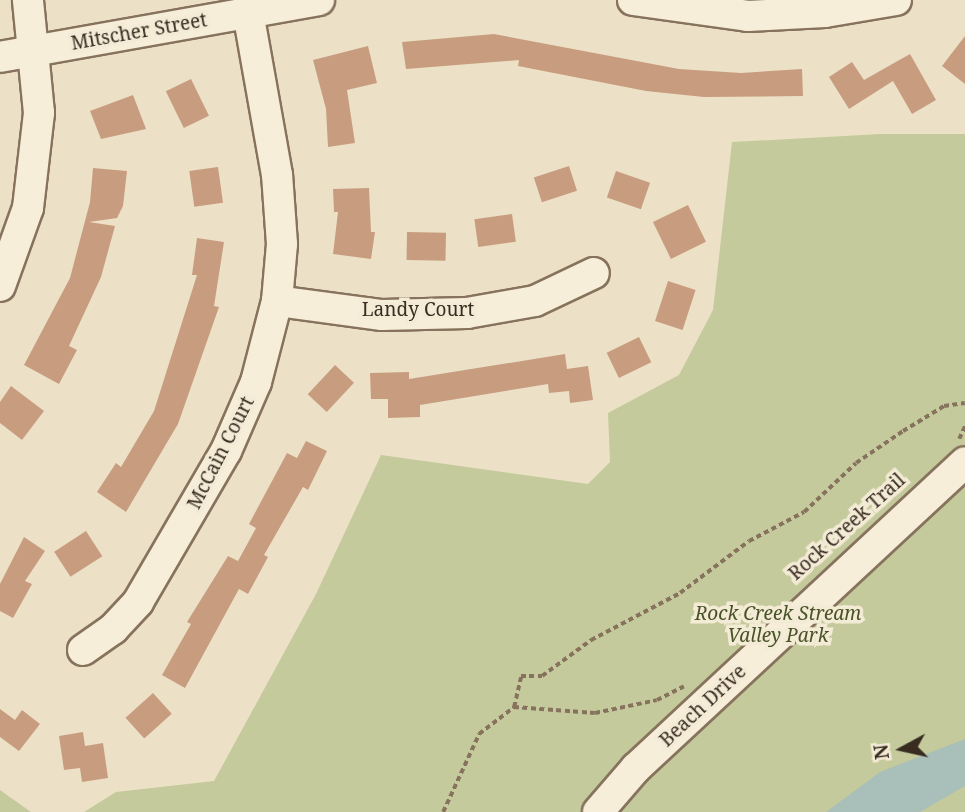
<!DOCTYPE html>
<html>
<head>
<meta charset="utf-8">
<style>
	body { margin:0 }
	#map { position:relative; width:965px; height:812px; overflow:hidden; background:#ece1c7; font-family:"Noto Serif",serif }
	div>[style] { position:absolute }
	.green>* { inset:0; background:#c4ca9b }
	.water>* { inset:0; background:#a8c0b9 }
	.building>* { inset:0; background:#c89d7f; transform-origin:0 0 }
	.path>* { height:3.5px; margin-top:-1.75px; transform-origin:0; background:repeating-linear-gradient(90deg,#87735d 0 5px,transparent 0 8.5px) }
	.roads { filter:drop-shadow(2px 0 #87735d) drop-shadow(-2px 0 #87735d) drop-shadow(0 2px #87735d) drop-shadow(0 -2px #87735d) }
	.minor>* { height:30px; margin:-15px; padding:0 15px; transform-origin:15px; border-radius:15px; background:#f7eeda }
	span { translate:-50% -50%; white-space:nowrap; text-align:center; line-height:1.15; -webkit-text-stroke:7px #f4ebd6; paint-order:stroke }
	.street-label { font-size:19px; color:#382b20 }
	.park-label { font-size:19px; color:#485328; font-style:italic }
	.north { position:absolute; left:867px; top:714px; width:70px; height:70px; -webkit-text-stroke:5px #f4ebd6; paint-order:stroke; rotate:262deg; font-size:19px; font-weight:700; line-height:28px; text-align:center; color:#382b20 }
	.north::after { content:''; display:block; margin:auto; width:24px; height:32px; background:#382b20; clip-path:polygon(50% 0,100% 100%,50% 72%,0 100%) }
</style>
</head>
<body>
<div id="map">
	<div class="green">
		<i style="clip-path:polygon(881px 134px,965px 134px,965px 812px,84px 812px,116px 792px,214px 781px,316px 594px,381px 455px,588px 484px,610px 462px,608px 413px,679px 375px,713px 310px,732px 142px)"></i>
		<i style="clip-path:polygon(0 790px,31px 812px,0 812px)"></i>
	</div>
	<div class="water">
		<i style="clip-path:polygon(965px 739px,965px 786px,920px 812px,826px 812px,880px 772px)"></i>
	</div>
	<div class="building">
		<i style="clip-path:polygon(494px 34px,679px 69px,741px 73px,802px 69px,803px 96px,704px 97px,646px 91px,518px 66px,519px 60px,406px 69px,402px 42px)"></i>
		<i style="clip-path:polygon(965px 36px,965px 84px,942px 66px)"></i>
		<i style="clip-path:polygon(368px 46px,377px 83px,347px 90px,355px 143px,328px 147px,326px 109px,313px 60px)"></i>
		<i style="clip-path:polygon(910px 54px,936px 100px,912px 114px,893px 81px,849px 109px,829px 77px,852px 62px,864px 80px)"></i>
		<i style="left:191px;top:79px;width:41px;height:28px;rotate:64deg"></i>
		<i style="clip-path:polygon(133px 95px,146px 129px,101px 139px,90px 111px)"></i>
		<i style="left:569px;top:166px;width:26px;height:37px;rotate:72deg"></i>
		<i style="left:218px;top:167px;width:36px;height:29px;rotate:82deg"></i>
		<i style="clip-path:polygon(93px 168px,127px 171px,123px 206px,117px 218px,89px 222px,115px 226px,101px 277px,69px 346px,77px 350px,59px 384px,24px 365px,70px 278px,90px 202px)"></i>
		<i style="left:616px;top:171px;width:36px;height:28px;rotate:19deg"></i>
		<i style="clip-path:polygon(369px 188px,371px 232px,375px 232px,371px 259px,333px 254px,338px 212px,334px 212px,333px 189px)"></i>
		<i style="left:688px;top:205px;width:41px;height:39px;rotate:64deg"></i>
		<i style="left:512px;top:214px;width:28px;height:38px;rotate:82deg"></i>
		<i style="left:407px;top:232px;width:39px;height:28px;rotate:1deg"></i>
		<i style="clip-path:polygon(197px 238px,224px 242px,214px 306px,219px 307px,178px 424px,126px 512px,97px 492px,116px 463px,121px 467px,154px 411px,197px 275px,192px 275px)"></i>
		<i style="left:668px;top:281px;width:29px;height:42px;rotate:18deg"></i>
		<i style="left:639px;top:337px;width:28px;height:36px;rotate:64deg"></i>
		<i style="clip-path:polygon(565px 354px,567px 369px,588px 366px,593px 400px,570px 403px,569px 391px,549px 393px,548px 384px,420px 405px,420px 417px,388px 418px,388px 399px,371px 399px,370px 373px,409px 372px,409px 379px)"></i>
		<i style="left:335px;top:365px;width:26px;height:40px;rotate:43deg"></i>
		<i style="clip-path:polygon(11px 386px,44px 411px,22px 440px,0 423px,0 402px)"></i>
		<i style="clip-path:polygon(306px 441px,327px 451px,308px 490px,303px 487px,264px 555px,268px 557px,248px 594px,239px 589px,185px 688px,162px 675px,191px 624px,187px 622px,228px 556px,238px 561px,256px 528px,249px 524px,287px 453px,297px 458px)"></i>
		<i style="left:86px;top:531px;width:30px;height:38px;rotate:57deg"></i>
		<i style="clip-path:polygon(24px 537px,45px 551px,25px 581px,32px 584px,13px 618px,0 611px,0 584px)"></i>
		<i style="left:153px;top:693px;width:28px;height:37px;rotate:48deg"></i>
		<i style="clip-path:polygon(0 709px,15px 720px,22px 710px,40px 724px,19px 751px,0 737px)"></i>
		<i style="clip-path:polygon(83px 732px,85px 746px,103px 743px,108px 778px,82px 782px,80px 768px,64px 770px,59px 736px)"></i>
	</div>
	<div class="path">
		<i style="left:959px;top:439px;width:14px;rotate:-65deg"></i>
		<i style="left:514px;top:707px;width:32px;rotate:-77deg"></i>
		<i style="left:521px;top:676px;width:21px"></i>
		<i style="left:542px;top:676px;width:61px;rotate:-36.3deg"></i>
		<i style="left:591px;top:640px;width:101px;rotate:-27.8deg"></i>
		<i style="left:680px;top:593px;width:86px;rotate:-37deg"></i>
		<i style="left:749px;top:541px;width:62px;rotate:-27.8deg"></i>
		<i style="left:804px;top:512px;width:71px;rotate:-43.3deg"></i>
		<i style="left:856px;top:463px;width:57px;rotate:-34.2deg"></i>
		<i style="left:903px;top:431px;width:48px;rotate:-31.4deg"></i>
		<i style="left:944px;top:406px;width:21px;rotate:-8deg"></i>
		<i style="left:443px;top:812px;width:86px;rotate:-65.2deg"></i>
		<i style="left:479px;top:734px;width:44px;rotate:-37.6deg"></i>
		<i style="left:514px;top:707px;width:81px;rotate:4.2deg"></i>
		<i style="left:595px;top:713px;width:63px;rotate:-11.8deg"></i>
		<i style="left:657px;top:700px;width:30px;rotate:-27deg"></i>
	</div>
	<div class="roads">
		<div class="minor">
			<i style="left:633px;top:0;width:116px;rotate:7.9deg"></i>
			<i style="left:748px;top:16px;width:77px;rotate:-3deg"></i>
			<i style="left:825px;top:12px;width:72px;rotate:-9.6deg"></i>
			<i style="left:0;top:57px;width:324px;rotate:-10.1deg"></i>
			<i style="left:0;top:286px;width:83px;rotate:-70.3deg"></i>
			<i style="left:28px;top:208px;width:96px;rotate:-83.4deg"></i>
			<i style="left:39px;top:113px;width:114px;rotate:-95.6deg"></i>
			<i style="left:277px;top:301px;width:106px;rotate:7.6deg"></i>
			<i style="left:382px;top:315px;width:85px;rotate:-1.3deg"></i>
			<i style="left:467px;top:313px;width:69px;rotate:-10deg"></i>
			<i style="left:535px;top:301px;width:65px;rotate:-25.4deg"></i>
			<i style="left:83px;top:650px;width:37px;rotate:-35deg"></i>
			<i style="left:113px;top:629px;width:37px;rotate:-47deg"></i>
			<i style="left:138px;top:602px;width:175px;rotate:-59.8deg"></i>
			<i style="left:226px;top:451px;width:75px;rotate:-66.5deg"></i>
			<i style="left:256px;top:382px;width:84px;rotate:-75.5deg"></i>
			<i style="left:277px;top:301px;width:57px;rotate:-85deg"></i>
			<i style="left:282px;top:244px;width:69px;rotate:-94.1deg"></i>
			<i style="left:277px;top:175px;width:165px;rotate:-100.1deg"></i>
			<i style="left:598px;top:812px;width:58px;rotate:-49.2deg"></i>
			<i style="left:636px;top:768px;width:449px;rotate:-42.9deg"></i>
		</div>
	</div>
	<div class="street-label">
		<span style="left:139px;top:32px;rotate:-10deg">Mitscher Street</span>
		<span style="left:418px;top:310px">Landy Court</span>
		<span style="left:221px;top:453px;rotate:-63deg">McCain Court</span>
		<span style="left:847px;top:527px;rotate:-42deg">Rock Creek Trail</span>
		<span style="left:703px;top:706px;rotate:-43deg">Beach Drive</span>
	</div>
	<div class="park-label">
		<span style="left:778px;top:625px">Rock Creek Stream<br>Valley Park</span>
	</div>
	<div class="north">N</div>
</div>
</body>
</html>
